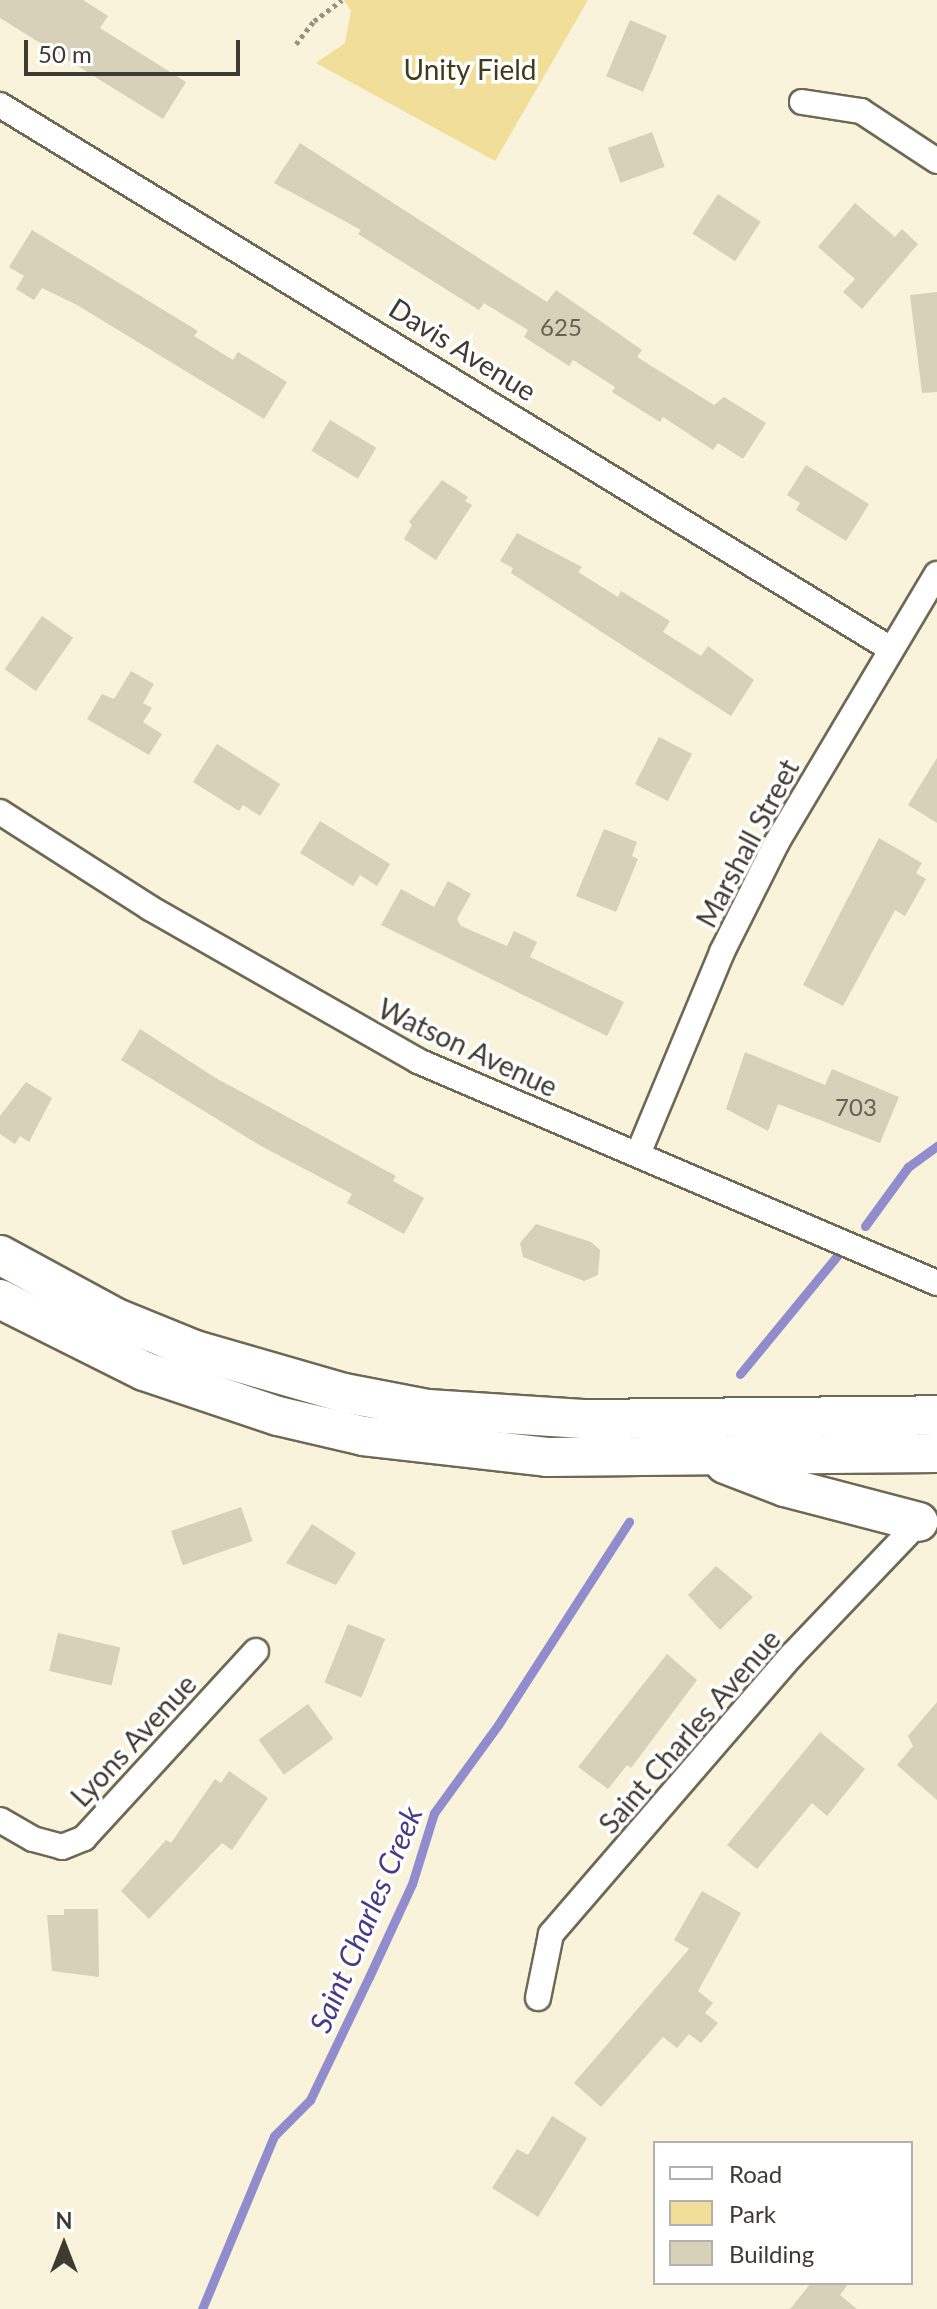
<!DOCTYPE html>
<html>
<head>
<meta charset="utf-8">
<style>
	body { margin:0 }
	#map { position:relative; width:937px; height:2309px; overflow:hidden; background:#f9f3db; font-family:Lato,sans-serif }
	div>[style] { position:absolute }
	.green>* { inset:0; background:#f1de99 }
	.stream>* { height:9px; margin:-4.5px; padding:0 4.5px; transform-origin:4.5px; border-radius:4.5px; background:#918ccd }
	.building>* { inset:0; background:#d7d1ba; transform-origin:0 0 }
	.path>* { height:5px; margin-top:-2.5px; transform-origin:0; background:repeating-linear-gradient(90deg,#979383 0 4px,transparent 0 8px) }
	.roads { filter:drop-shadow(2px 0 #6e6854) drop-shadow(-2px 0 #6e6854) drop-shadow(0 2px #6e6854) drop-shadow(0 -2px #6e6854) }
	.minor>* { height:24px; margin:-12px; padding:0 12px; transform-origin:12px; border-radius:12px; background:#fff }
	.trunk>* { height:38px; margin:-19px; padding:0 19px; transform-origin:19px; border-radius:19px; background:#fff }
	span { translate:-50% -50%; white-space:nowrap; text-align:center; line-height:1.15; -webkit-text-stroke:7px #fff; paint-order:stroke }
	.number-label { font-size:24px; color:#646054 }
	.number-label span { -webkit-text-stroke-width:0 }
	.park-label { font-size:28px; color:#433a1a }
	.street-label { font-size:28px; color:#3e3b32 }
	.water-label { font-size:30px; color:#473a88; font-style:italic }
	.legend { position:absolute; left:653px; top:2141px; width:260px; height:144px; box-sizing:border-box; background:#fff; border:2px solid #b2b1ad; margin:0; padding:10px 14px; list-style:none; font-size:24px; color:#3e3b32 }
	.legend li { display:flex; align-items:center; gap:16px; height:40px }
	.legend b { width:40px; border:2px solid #b2b1ad }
	.north { position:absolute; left:24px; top:2205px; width:80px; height:80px; -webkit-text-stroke:6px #fff; paint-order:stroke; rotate:0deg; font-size:22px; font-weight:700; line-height:32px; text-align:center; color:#3e3b32 }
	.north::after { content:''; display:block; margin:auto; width:28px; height:36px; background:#3e3b32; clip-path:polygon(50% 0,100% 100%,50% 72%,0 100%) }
	.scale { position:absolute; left:24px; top:40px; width:216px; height:36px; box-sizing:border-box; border:4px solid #3e3b32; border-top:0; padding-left:10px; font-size:24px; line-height:28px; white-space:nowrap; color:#3e3b32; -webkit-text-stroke:6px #fff; paint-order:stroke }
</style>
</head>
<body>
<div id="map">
	<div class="green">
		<i style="clip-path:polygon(344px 0,588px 0,495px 161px,316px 63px,345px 43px,351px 11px)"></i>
	</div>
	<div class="stream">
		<i style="left:865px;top:1226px;width:73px;rotate:-53.9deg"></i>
		<i style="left:908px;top:1167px;width:36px;rotate:-36deg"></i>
		<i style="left:740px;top:1374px;width:153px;rotate:-50.6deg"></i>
		<i style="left:202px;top:2309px;width:187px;rotate:-67.4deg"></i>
		<i style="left:274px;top:2136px;width:51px;rotate:-45deg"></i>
		<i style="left:310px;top:2100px;width:136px;rotate:-64.4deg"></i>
		<i style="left:369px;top:1977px;width:102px;rotate:-65.2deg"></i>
		<i style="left:412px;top:1884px;width:74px;rotate:-72.8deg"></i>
		<i style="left:434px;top:1813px;width:109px;rotate:-54deg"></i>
		<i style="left:498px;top:1725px;width:242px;rotate:-57.2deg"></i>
	</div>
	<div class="building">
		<i style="clip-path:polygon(0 0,83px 0,108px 16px,100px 28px,186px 82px,163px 119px,0 18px)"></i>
		<i style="left:630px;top:20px;width:40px;height:61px;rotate:23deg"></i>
		<i style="left:652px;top:132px;width:37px;height:47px;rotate:70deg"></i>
		<i style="clip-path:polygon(300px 143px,547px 302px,556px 290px,642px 350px,637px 357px,714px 405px,724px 397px,766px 423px,743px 459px,718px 443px,713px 450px,663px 417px,660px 422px,612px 392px,615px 387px,573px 360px,569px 366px,524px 337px,528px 330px,484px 303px,479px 310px,358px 234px,361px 230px,274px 183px)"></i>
		<i style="left:718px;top:194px;width:51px;height:47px;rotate:33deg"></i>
		<i style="clip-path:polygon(855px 203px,895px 237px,902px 229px,918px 244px,862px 309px,843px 292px,855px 279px,818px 247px)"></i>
		<i style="clip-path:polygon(32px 230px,198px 331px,194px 336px,233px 360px,238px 352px,287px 382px,264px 419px,77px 305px,42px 288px,34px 300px,16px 289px,24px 276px,9px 267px)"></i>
		<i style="clip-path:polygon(937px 292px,937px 392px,922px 393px,910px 295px)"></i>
		<i style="left:330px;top:420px;width:54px;height:36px;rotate:31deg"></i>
		<i style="clip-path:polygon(806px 465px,869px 504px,846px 541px,796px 510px,800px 503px,787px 495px)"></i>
		<i style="clip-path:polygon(442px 480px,468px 497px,465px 501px,472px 505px,436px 560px,404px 539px,412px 525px,409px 522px)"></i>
		<i style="clip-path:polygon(517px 533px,582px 567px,578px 572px,618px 597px,621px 591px,670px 621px,663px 632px,701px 656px,708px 646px,754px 680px,731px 716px,511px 573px,513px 568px,500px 561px)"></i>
		<i style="left:42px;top:616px;width:38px;height:65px;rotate:35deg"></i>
		<i style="clip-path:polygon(131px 671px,154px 684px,143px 703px,152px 708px,143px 722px,162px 734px,149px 755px,87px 719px,102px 694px,114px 699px)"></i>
		<i style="left:659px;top:737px;width:37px;height:53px;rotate:27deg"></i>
		<i style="clip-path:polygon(217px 744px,280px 784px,260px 816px,243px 805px,239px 811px,193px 782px)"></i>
		<i style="clip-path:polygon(937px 758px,937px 823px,908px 805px)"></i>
		<i style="clip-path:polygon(320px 821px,390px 864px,377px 886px,360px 875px,353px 886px,300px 853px)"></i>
		<i style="clip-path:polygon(604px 829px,637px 842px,632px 856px,638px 859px,616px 912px,576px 896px)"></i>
		<i style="clip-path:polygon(879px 838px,922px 863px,916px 873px,926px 879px,905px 916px,895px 910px,843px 1006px,803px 985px)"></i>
		<i style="clip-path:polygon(448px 881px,471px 894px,457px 919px,461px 926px,507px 946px,514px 931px,537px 942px,530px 957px,624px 1002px,607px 1036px,381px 925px,401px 889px,434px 907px)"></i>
		<i style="clip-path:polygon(140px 1029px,214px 1077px,396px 1176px,393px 1181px,424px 1198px,404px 1234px,347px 1203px,352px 1194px,261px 1146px,121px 1060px)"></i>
		<i style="clip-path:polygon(745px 1052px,825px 1085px,832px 1069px,899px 1097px,880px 1143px,778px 1104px,768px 1131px,726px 1109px)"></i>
		<i style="clip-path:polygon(26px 1082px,52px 1098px,29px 1142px,20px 1136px,15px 1144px,0 1134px,0 1116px)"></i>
		<i style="clip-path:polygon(536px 1224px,591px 1242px,600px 1250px,598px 1275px,584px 1281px,523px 1257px,520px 1243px)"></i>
		<i style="left:241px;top:1507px;width:36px;height:74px;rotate:71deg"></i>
		<i style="clip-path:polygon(312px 1524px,356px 1553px,336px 1585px,286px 1563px)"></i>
		<i style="clip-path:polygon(716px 1566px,753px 1597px,720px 1630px,688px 1595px)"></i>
		<i style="left:348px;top:1624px;width:40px;height:63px;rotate:22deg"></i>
		<i style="left:58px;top:1633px;width:64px;height:39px;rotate:13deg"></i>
		<i style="clip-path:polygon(667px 1654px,697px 1680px,631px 1768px,627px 1765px,608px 1789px,578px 1767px)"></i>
		<i style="clip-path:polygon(937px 1702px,937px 1800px,897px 1765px,913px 1746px,908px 1736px)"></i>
		<i style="left:308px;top:1704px;width:43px;height:61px;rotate:54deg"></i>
		<i style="clip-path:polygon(820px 1732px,865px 1769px,827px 1816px,812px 1803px,757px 1869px,727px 1845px)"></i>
		<i style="clip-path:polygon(229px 1771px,268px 1798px,232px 1850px,222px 1843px,149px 1919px,121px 1891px,166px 1840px,171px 1843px,215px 1779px,221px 1783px)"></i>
		<i style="clip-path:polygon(702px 1891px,741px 1913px,698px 1991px,713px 2003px,705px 2013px,718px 2023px,701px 2043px,689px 2034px,677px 2048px,663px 2037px,601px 2107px,574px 2083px,689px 1949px,674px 1940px)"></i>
		<i style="clip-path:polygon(64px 1909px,98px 1909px,99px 1977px,52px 1971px,47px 1915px,64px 1915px)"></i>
		<i style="clip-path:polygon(552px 2116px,587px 2138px,538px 2217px,492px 2188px,517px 2149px,528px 2155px)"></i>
		<i style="clip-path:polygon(811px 2283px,849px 2283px,840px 2295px,857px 2309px,790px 2309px)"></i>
	</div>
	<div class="path">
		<i style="left:296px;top:44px;width:29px;rotate:-52deg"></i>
		<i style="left:314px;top:21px;width:35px;rotate:-37deg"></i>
	</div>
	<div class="roads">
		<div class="minor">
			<i style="left:802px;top:102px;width:60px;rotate:8.7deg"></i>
			<i style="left:861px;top:111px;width:91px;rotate:33.3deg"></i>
			<i style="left:0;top:105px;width:1044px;rotate:31.41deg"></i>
			<i style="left:0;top:812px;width:178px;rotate:32.6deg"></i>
			<i style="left:150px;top:908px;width:309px;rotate:29.7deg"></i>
			<i style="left:418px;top:1061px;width:564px;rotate:23.16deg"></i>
			<i style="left:638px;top:1154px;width:219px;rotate:-67.4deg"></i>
			<i style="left:722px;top:952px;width:123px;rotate:-63.4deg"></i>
			<i style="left:777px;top:842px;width:312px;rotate:-59.2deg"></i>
			<i style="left:0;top:1820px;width:38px;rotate:30deg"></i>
			<i style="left:33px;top:1839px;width:30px;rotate:15deg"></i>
			<i style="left:62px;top:1847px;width:24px;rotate:-22deg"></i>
			<i style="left:84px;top:1838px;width:254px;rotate:-47.4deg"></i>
			<i style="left:538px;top:1998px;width:65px;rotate:-78.5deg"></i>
			<i style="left:551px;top:1934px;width:369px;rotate:-49.2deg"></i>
			<i style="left:792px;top:1655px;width:184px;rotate:-46.3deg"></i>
		</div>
		<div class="trunk">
			<i style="left:0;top:1255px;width:130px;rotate:28.5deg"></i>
			<i style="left:114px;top:1317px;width:87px;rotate:22.2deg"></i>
			<i style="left:195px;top:1350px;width:155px;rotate:16.1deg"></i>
			<i style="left:344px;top:1393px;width:86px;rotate:10.8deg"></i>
			<i style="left:428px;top:1409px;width:155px;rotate:3.7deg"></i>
			<i style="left:583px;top:1419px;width:354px;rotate:-0.6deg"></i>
			<i style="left:0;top:1299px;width:161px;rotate:26.6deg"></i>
			<i style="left:144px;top:1371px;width:141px;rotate:18.6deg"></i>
			<i style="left:278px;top:1416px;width:87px;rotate:13.2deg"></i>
			<i style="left:363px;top:1436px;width:185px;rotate:6.5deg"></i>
			<i style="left:547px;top:1457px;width:390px;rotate:-0.6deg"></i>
			<i style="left:725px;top:1464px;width:64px;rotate:21deg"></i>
			<i style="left:785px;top:1487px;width:138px;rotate:14.6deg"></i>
		</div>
	</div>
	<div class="number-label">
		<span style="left:561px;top:327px">625</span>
		<span style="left:856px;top:1107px">703</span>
	</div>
	<div class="park-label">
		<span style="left:470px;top:69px">Unity Field</span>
	</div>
	<div class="street-label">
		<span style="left:463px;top:349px;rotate:32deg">Davis Avenue</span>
		<span style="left:747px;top:843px;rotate:-62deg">Marshall Street</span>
		<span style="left:468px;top:1047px;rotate:25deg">Watson Avenue</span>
		<span style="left:689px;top:1731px;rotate:-49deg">Saint Charles Avenue</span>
		<span style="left:133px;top:1740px;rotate:-47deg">Lyons Avenue</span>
	</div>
	<div class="water-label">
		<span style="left:365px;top:1919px;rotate:-67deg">Saint Charles Creek</span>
	</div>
	<ul class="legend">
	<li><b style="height:10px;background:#fff"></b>Road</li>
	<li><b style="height:22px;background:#f1de99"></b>Park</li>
	<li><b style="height:22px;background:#d7d1ba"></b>Building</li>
	</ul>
	<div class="north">N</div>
	<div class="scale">50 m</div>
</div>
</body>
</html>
